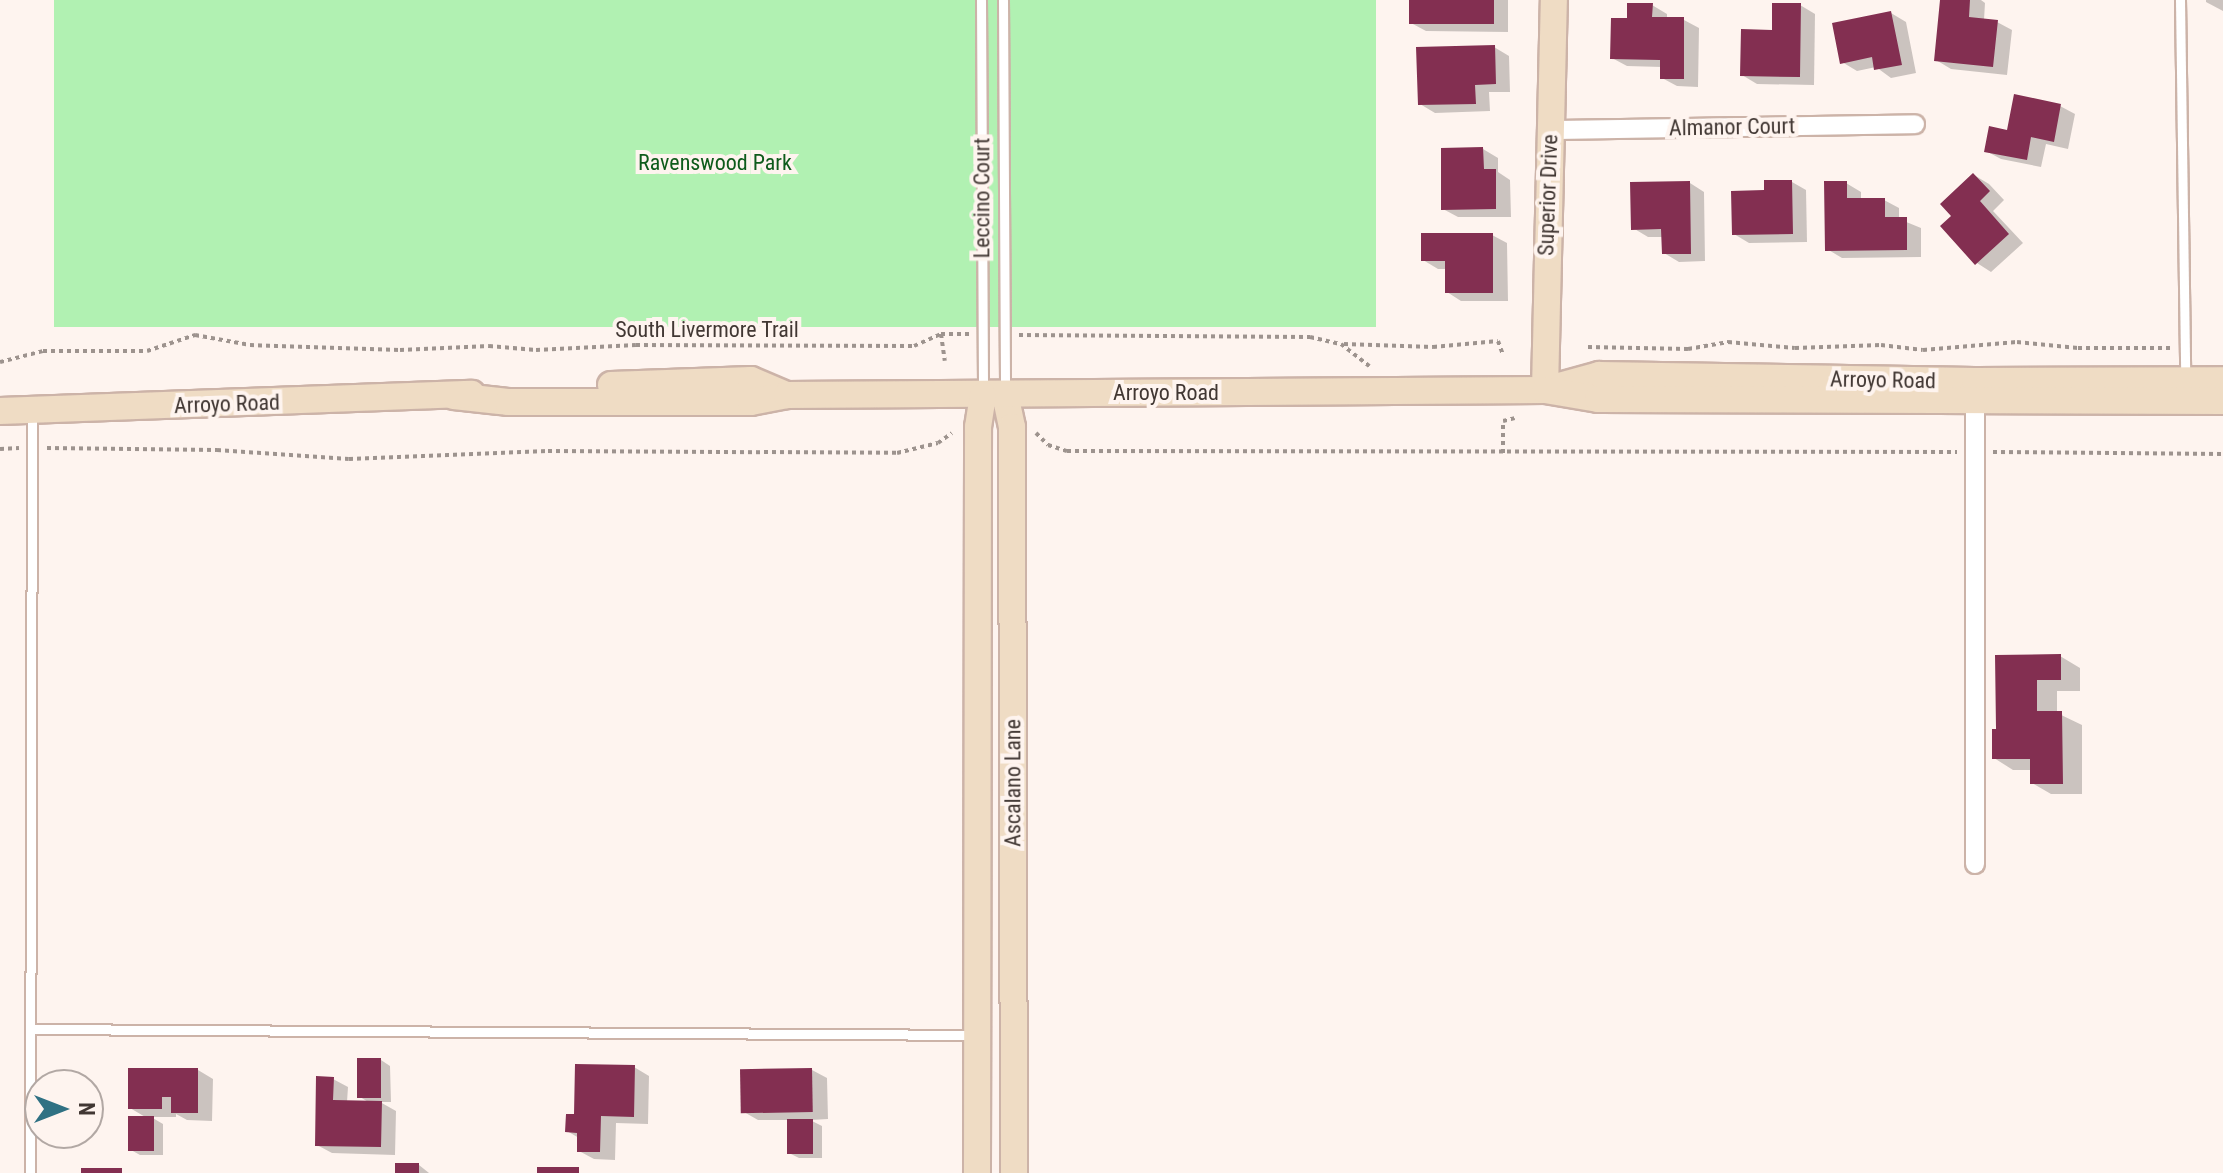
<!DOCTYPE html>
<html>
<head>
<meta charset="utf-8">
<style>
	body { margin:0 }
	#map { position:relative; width:2223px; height:1173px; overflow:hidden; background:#fef4ef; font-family:"Roboto Condensed",sans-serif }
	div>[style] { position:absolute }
	.green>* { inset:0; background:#b1f1b2; transform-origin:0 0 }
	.shadow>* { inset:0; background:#0003 }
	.building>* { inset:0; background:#832f51; transform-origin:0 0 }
	.path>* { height:4px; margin-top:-2px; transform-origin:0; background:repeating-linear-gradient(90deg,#9d938e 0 4px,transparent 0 8px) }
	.roads { filter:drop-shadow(2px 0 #ccb3a8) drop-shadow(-2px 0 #ccb3a8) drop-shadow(0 2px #ccb3a8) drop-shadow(0 -2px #ccb3a8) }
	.lane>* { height:9px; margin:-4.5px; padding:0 4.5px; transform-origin:4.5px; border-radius:4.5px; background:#fff }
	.street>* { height:18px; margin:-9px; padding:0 9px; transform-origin:9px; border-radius:9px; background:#fff }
	.secondary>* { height:26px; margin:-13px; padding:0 13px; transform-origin:13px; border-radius:13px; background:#efdcc4 }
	span { translate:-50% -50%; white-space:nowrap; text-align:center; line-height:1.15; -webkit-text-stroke:8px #fef4ef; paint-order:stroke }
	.street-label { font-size:22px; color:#413733 }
	.park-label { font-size:22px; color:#0e5b1b }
	.north { position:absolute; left:24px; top:1069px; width:80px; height:80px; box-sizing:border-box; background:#fef4ef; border:2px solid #b2a8a4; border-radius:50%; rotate:90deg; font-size:22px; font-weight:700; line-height:32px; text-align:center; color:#413733 }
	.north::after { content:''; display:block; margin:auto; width:28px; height:36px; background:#2f7183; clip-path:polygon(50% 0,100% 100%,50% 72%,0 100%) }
</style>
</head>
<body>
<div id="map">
	<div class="green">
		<i style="left:54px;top:0;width:1322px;height:327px"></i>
	</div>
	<div class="shadow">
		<i style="clip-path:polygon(1411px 0,1508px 0,1508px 32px,1426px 31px,1411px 23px)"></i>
		<i style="clip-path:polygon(1942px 0,1981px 0,1985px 3px,1984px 20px,1997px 22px,2012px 30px,2007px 75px,1951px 69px,1936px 60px)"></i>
		<i style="clip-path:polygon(2206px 0,2223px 0,2223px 11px,2206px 2px)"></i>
		<i style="clip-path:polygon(1652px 5px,1667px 14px,1667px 19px,1684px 20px,1699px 28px,1698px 87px,1677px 86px,1662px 78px,1662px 67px,1627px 66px,1612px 58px,1629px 20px)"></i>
		<i style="clip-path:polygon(1800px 5px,1815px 14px,1814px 85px,1757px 84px,1742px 75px,1774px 32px)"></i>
		<i style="clip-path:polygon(1891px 13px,1906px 22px,1916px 73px,1891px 78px,1876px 67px,1857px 71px,1842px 62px)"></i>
		<i style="clip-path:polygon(1494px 47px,1509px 56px,1510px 92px,1489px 92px,1490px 111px,1435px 113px,1420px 104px)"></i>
		<i style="clip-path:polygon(2060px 106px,2075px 114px,2068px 149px,2046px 144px,2041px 167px,2001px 159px,1986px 151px)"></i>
		<i style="clip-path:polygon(1483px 149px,1498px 158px,1498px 172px,1510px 180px,1511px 217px,1458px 217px,1443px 209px)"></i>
		<i style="clip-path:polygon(1974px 175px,1989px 184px,2004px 200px,1993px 211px,2023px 243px,1991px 272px,1977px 263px,1953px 216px)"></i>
		<i style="clip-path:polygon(1792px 182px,1806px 190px,1807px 242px,1749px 243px,1734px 234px,1766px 192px)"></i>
		<i style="clip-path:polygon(1690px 183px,1704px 192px,1705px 261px,1679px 262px,1664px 253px,1664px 237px,1648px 237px,1633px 228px)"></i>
		<i style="clip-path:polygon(1846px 183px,1861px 192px,1861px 200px,1884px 200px,1899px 208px,1899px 219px,1921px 228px,1921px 257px,1842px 258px,1827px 249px)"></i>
		<i style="clip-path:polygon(1492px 235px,1507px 243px,1508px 301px,1461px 301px,1447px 292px,1447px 269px,1438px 269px,1423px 260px)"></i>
		<i style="clip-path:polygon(2060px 656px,2080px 668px,2080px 691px,2057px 691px,2057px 713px,2082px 725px,2082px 794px,2051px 794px,2032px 783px,2032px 770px,2013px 770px,1994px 758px,1998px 731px,1997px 657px)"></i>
		<i style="clip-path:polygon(381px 1060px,390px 1066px,391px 1102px,380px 1102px,396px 1111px,395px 1155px,332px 1153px,317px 1145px,333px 1079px,348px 1087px,347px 1102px,370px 1103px,360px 1097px)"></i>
		<i style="clip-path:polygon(634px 1067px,649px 1076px,648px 1124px,616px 1123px,615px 1160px,594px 1159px,579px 1151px,579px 1138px,567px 1131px,576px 1116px)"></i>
		<i style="clip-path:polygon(198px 1070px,213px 1079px,212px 1121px,187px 1120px,176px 1114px,176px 1117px,151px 1117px,163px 1124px,163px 1155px,140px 1155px,131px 1150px,147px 1118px,130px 1108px)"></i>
		<i style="clip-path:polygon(812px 1070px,827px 1078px,828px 1119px,810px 1120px,822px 1126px,822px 1158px,799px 1158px,789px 1153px,789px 1120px,758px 1120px,744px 1112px)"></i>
		<i style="clip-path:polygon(419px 1165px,429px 1173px,397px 1173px)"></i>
	</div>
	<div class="building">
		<i style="left:1409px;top:0;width:85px;height:24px"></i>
		<i style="clip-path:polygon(1940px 0,1970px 0,1969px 17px,1998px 20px,1993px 67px,1934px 61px)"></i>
		<i style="clip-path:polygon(1627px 3px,1653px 3px,1652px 17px,1684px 17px,1684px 79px,1660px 79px,1660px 60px,1610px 59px,1611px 18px,1627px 18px)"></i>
		<i style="clip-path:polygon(1772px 3px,1801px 3px,1800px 77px,1740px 76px,1741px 29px,1772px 30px)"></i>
		<i style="clip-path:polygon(1891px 11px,1902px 65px,1874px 70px,1872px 57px,1840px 64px,1832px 23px)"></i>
		<i style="clip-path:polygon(1495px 45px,1496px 84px,1475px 85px,1476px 104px,1418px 105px,1416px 47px)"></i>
		<i style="clip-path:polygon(2014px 94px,2061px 104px,2054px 142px,2031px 137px,2027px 160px,1984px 152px,1989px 126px,2007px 130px)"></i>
		<i style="clip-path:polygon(1483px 147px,1484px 169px,1496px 169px,1496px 209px,1441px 210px,1441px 148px)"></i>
		<i style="clip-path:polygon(1973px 173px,1990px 191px,1980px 201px,2009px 234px,1975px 265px,1940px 226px,1951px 216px,1940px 204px)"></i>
		<i style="clip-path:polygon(1764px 180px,1792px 180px,1793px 234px,1732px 235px,1731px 191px,1764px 190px)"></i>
		<i style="clip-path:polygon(1690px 181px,1691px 254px,1662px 254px,1661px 229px,1631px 230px,1630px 182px)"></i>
		<i style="clip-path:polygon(1824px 181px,1847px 181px,1847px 198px,1885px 198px,1885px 217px,1907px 217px,1907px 250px,1825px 251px)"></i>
		<i style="clip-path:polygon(1421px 233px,1493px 233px,1493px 293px,1445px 293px,1445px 261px,1421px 261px)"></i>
		<i style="clip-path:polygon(2061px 654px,2061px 680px,2037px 680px,2037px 711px,2062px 711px,2063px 784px,2030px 784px,2030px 759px,1992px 759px,1992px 729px,1996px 729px,1995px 655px)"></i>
		<i style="left:357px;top:1058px;width:24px;height:40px"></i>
		<i style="clip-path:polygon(575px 1064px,635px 1065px,634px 1117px,601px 1116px,600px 1152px,577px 1152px,577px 1133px,565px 1132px,566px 1114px,574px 1114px)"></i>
		<i style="clip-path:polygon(128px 1068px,198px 1068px,198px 1113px,171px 1113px,171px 1097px,162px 1097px,162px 1109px,128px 1109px)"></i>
		<i style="left:812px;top:1068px;width:44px;height:72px;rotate:89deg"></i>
		<i style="clip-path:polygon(316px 1076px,334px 1077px,333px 1100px,382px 1101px,381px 1147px,315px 1146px)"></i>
		<i style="left:128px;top:1116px;width:26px;height:35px"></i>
		<i style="left:787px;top:1119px;width:26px;height:35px"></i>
		<i style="left:395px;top:1163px;width:24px;height:10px"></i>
		<i style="left:537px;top:1167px;width:42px;height:6px"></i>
		<i style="left:81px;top:1168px;width:41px;height:5px"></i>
	</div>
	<div class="path">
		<i style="left:941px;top:334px;width:27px;rotate:82deg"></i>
		<i style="left:1019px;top:335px;width:291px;rotate:0.4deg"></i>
		<i style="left:1310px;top:337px;width:32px;rotate:13deg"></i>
		<i style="left:1341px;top:344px;width:36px;rotate:38deg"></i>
		<i style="left:1344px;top:344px;width:89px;rotate:1.9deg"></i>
		<i style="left:1433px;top:347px;width:65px;rotate:-5.3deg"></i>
		<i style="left:1498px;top:341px;width:15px;rotate:70deg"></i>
		<i style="left:1588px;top:347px;width:100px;rotate:1.1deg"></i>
		<i style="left:1688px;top:349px;width:41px;rotate:-9.9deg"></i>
		<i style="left:1728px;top:342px;width:67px;rotate:5.1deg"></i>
		<i style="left:1795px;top:348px;width:86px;rotate:-2deg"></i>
		<i style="left:1881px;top:345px;width:42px;rotate:6.8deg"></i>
		<i style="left:1923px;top:350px;width:94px;rotate:-4.9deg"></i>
		<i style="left:2017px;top:342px;width:61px;rotate:5.6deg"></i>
		<i style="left:2078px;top:348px;width:92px"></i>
		<i style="left:0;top:362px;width:44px;rotate:-14.3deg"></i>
		<i style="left:43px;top:351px;width:104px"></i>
		<i style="left:147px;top:351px;width:51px;rotate:-18.4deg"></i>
		<i style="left:195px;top:335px;width:56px;rotate:10.3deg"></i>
		<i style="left:250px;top:345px;width:150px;rotate:1.9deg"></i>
		<i style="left:400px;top:350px;width:89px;rotate:-2.6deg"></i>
		<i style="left:489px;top:346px;width:47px;rotate:4.9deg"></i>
		<i style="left:536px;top:350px;width:100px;rotate:-2.9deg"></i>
		<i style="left:636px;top:345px;width:278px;rotate:0.2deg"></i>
		<i style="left:914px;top:346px;width:30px;rotate:-24deg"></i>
		<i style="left:941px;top:334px;width:29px"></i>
		<i style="left:1036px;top:433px;width:17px;rotate:45deg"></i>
		<i style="left:1048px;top:445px;width:20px;rotate:18deg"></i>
		<i style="left:1067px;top:451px;width:890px;rotate:0.06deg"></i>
		<i style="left:47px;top:448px;width:170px;rotate:0.7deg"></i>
		<i style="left:217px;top:450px;width:132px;rotate:3.9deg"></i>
		<i style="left:349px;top:459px;width:199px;rotate:-2.3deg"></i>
		<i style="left:548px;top:451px;width:349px;rotate:0.3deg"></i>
		<i style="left:897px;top:453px;width:42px;rotate:-13.7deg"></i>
		<i style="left:938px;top:443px;width:17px;rotate:-36deg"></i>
		<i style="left:0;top:449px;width:19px;rotate:-3deg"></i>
		<i style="left:1993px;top:452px;width:230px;rotate:0.5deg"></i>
		<i style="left:1503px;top:453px;width:32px;rotate:-90deg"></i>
		<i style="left:1503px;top:421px;width:12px;rotate:-14deg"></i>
	</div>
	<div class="roads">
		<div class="lane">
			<i style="left:981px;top:0;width:393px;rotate:89.7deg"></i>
			<i style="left:1003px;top:0;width:391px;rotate:89.7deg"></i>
			<i style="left:2180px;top:0;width:378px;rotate:89.2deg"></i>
			<i style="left:30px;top:1029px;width:945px;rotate:0.36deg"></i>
			<i style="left:30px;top:1173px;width:761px;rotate:-89.85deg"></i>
		</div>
		<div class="street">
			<i style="left:1550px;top:130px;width:365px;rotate:-0.9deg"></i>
			<i style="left:1975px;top:864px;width:472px;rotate:-90deg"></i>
		</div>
		<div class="secondary">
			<i style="left:611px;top:385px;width:140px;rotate:-2deg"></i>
			<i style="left:751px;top:380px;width:39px;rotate:23deg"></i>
			<i style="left:1552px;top:388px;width:49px;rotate:-15.5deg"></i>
			<i style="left:1599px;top:375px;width:376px;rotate:0.9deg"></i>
			<i style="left:1975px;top:381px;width:248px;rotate:-0.2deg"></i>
			<i style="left:1545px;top:390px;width:390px;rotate:-88.7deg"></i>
			<i style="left:1005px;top:394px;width:34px;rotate:78deg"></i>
			<i style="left:1012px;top:427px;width:746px;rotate:89.85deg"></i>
			<i style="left:454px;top:396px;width:54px;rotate:6.3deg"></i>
			<i style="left:508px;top:402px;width:243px"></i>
			<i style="left:751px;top:402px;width:37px;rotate:-11deg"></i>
			<i style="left:787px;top:395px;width:758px;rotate:-0.38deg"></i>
			<i style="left:1545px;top:390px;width:54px;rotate:9.6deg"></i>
			<i style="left:1598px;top:399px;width:625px;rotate:0.18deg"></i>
			<i style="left:0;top:411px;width:472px;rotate:-2.1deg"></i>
			<i style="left:977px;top:1173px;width:746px;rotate:-89.92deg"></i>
			<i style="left:978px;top:427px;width:32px;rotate:-81deg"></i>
		</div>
	</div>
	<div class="street-label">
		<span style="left:1732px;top:127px;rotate:-1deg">Almanor Court</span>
		<span style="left:1548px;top:195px;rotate:-88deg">Superior Drive</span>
		<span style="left:982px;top:198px;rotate:-90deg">Leccino Court</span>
		<span style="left:707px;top:330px">South Livermore Trail</span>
		<span style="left:1883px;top:380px;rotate:1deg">Arroyo Road</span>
		<span style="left:1166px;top:393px">Arroyo Road</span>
		<span style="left:227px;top:404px;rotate:-2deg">Arroyo Road</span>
		<span style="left:1013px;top:783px;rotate:-90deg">Ascalano Lane</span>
	</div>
	<div class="park-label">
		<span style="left:715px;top:163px">Ravenswood Park</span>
	</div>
	<div class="north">N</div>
</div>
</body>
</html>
